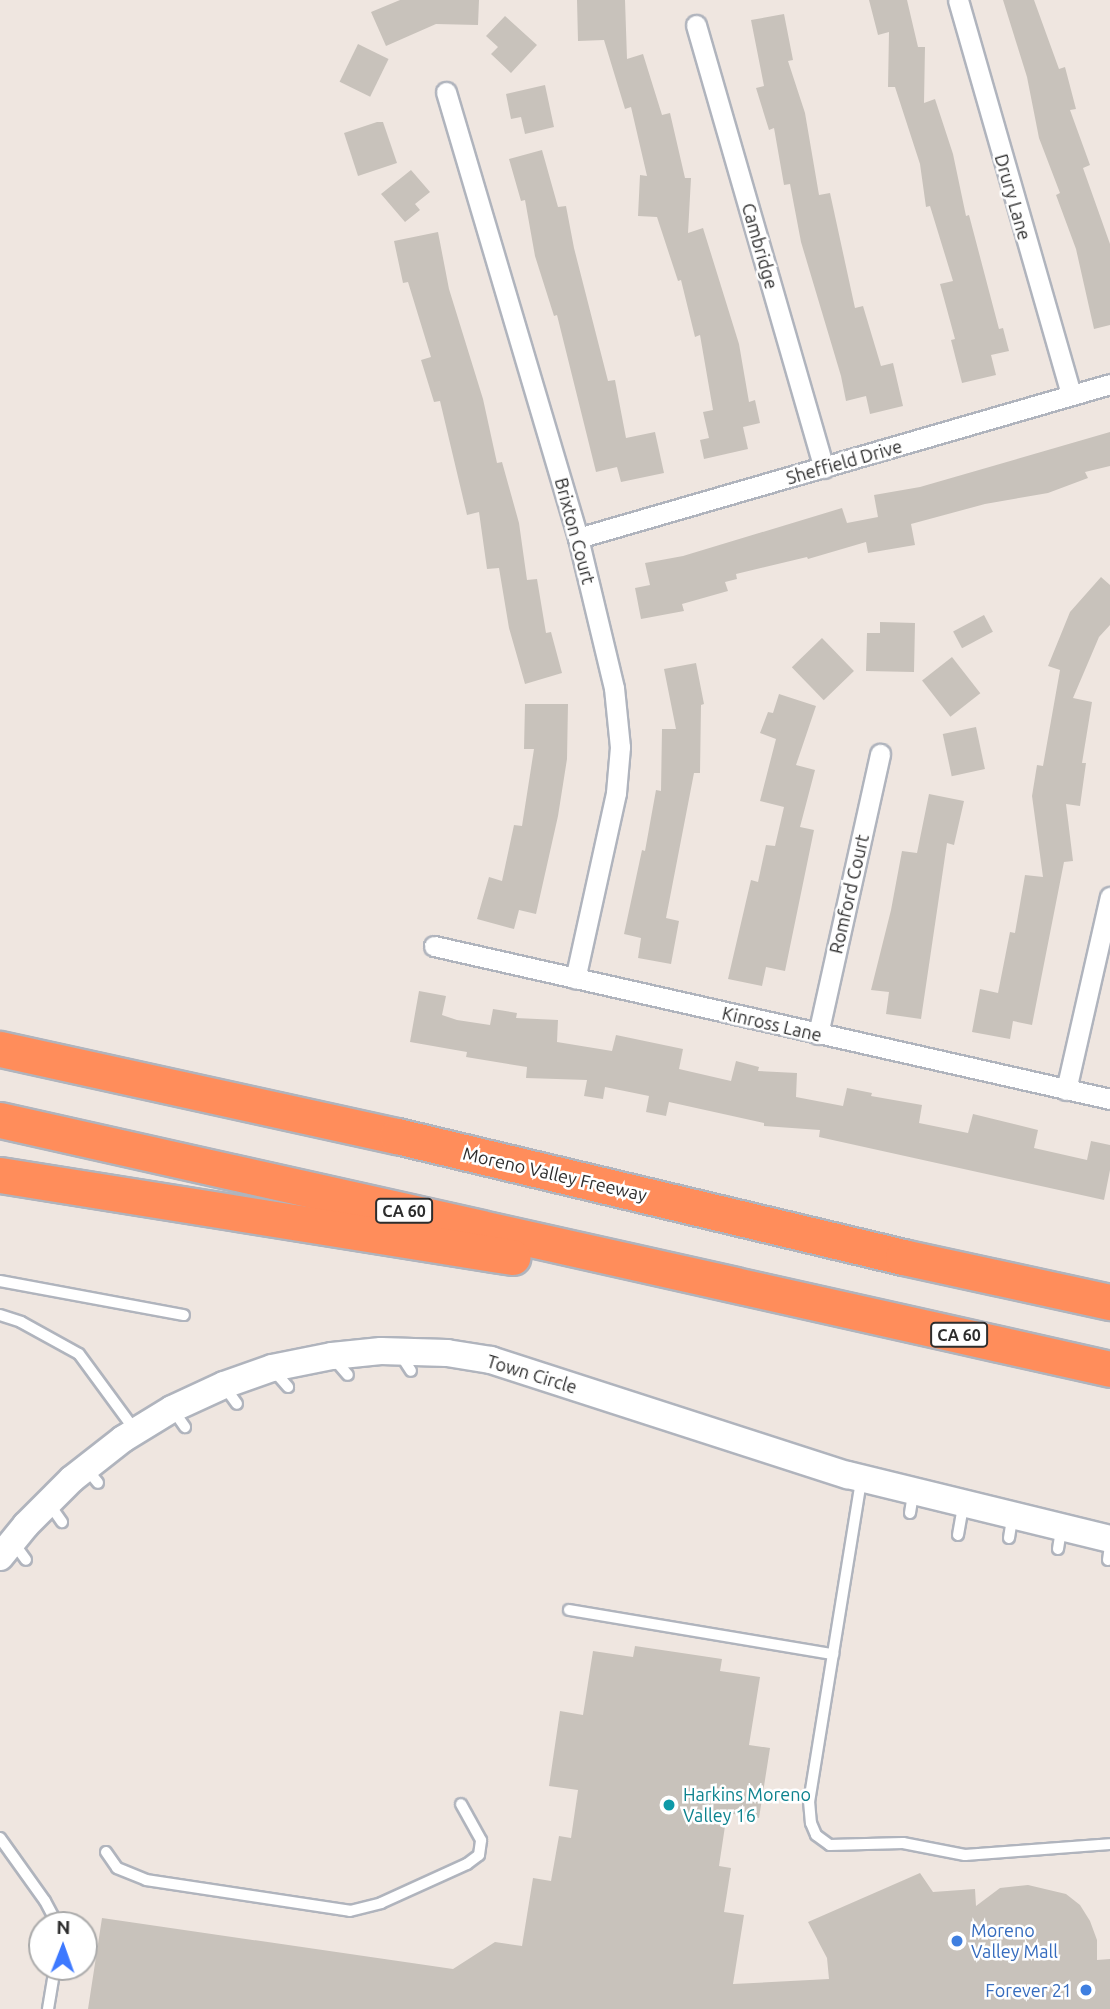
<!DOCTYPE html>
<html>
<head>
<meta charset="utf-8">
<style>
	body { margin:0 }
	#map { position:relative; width:1110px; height:2009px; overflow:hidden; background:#efe6e0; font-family:Ubuntu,sans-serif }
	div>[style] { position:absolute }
	.building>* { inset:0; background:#c8c2bb; transform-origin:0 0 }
	.roads { filter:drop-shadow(2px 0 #b0b4bd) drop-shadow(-2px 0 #b0b4bd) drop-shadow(0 2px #b0b4bd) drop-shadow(0 -2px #b0b4bd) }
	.lane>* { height:10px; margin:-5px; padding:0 5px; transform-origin:5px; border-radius:5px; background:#fff }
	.street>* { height:19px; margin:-9.5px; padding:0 9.5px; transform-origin:9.5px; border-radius:9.5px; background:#fff }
	.secondary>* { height:26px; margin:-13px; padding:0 13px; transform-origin:13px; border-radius:13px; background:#fff }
	.highway>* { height:35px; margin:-17.5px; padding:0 17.5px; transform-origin:17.5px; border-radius:17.5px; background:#ff8d5b }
	.dots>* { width:19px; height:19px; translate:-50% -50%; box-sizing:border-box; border:4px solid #fff; border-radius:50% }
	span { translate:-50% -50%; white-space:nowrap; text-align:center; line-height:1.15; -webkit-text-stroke:5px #fff; paint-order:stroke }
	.shield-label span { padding:2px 5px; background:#fff; border:2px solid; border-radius:5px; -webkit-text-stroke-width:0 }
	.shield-label { font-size:16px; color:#2d2d2d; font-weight:700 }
	.street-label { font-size:18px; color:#2d2d2d }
	.culture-label { font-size:18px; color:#0d838f }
	.left { translate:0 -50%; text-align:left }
	.shop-label { font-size:18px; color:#366cbe }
	.right { translate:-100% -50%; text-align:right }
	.north { position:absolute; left:28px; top:1911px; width:70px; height:70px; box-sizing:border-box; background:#fff; border:2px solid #ababab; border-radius:50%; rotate:1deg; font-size:19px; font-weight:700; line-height:28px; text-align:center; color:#2d2d2d }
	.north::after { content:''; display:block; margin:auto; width:24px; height:32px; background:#3d79ff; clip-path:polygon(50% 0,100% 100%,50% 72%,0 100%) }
</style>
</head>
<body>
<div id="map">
	<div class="building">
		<i style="clip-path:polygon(400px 0,479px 0,478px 25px,436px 24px,386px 46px,371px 12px)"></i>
		<i style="clip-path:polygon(577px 0,625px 0,627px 59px,643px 54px,662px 115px,670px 113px,685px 178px,691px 178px,688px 233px,703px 228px,739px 344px,749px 402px,755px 400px,760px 423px,743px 427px,748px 449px,704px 459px,700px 440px,709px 438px,703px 412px,713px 410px,700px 335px,695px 337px,681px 280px,678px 281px,657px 217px,638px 216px,640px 175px,647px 176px,631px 107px,625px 109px,604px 40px,578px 41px)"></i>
		<i style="clip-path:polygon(869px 0,907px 0,918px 47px,925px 47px,924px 103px,935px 99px,953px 154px,966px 216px,969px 215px,999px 329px,1003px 328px,1009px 351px,991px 355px,996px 375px,962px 383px,951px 340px,955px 339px,940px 284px,953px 281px,930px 206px,926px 207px,920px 164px,895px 87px,888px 87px,889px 32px,878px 35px)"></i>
		<i style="clip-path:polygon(1003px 0,1034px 0,1059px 69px,1065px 67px,1076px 109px,1070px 110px,1090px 165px,1083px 168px,1110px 244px,1110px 325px,1094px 329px,1076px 249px,1056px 195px,1060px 193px,1039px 138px,1027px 77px)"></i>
		<i style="clip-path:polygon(784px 14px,793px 60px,788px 61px,805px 113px,819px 195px,830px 193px,855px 308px,863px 306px,881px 366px,893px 363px,903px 406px,870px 414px,866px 396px,846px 401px,841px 376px,801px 242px,790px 184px,784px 185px,774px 128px,769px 130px,756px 88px,764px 86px,751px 20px)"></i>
		<i style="clip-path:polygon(505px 16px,537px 45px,511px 73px,491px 54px,498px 47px,486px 36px)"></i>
		<i style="left:358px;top:44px;width:34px;height:42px;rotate:26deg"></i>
		<i style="clip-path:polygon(545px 85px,554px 127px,525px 134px,521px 117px,511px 119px,506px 94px)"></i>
		<i style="clip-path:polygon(377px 122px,383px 122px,397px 163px,358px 176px,344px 133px)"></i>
		<i style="clip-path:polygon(542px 150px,558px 207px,566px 206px,574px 248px,608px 381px,615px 380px,626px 438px,655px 432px,664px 473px,621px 482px,617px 467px,596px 472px,557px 315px,554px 316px,535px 256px,525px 200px,521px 201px,509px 159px)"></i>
		<i style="clip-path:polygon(411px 170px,430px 192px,415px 204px,420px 210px,405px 222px,381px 194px)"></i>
		<i style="clip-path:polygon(438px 232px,449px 289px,483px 399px,497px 463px,502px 462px,519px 523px,527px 580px,537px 579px,546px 633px,551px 632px,562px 673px,525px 684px,509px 628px,499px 568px,487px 569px,479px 512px,467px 515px,440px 401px,434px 402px,421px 360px,431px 357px,408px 282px,403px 283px,394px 241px)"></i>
		<i style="clip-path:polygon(1110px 432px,1110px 466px,1085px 472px,1088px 478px,1048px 493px,985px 504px,911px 524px,915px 545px,868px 553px,866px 542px,808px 559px,807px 557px,736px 574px,737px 579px,725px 582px,728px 591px,682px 604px,684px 611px,641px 619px,635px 588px,650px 585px,645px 563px,683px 556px,842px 508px,847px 523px,878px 517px,874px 495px,920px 487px)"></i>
		<i style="clip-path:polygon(1101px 577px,1110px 585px,1110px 625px,1099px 637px,1073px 698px,1092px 702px,1082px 763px,1086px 763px,1080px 806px,1066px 804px,1073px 861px,1064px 862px,1032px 1025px,1013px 1021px,1010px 1039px,972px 1032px,980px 989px,998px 993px,1010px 932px,1015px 933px,1025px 875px,1043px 877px,1032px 796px,1037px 765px,1043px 766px,1060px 670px,1048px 666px,1070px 612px)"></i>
		<i style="left:984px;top:615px;width:19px;height:35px;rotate:62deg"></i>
		<i style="clip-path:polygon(880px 622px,915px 623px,914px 672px,866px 671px,867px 633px,880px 633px)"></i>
		<i style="left:822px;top:638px;width:46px;height:42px;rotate:46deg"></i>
		<i style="left:952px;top:657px;width:46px;height:38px;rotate:52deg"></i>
		<i style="clip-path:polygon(696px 663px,704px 704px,701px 705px,700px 773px,694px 773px,666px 918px,679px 921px,671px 964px,638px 958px,641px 938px,624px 934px,642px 850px,645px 851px,656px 790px,661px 791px,662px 729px,676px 729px,664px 669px)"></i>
		<i style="clip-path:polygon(779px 694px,816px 706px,796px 765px,815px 770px,800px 827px,814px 830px,785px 971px,766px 967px,762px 986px,728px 979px,751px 880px,758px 882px,766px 845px,775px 846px,784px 807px,760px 801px,776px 739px,760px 733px,768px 712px,773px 713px)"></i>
		<i style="clip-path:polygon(525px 704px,568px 704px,567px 759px,558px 816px,536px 914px,519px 910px,514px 929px,477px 919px,489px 877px,502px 881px,514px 825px,522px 826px,534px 749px,524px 749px)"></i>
		<i style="left:976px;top:727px;width:43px;height:34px;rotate:78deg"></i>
		<i style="clip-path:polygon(929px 794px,964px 801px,954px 845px,947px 843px,921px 1019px,886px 1014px,889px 992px,871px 990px,891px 910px,902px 851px,917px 853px)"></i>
		<i style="clip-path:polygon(419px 991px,446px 996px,442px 1015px,457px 1020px,490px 1025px,493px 1009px,517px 1013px,516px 1018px,558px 1020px,557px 1042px,612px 1051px,616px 1035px,683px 1049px,679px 1069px,731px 1081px,736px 1061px,759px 1067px,758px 1071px,797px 1073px,796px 1097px,843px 1106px,847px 1088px,872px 1093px,871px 1096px,922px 1105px,919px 1123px,968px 1133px,973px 1114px,1038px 1130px,1034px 1148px,1087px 1160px,1091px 1141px,1110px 1145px,1110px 1170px,1104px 1200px,819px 1137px,820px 1130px,764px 1126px,764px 1123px,669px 1102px,666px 1116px,646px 1112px,649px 1096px,605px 1087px,603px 1099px,584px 1096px,587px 1080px,526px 1078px,527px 1067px,466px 1057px,467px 1052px,410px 1042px)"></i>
		<i style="clip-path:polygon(635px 1646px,722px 1659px,720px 1671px,760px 1677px,749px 1745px,770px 1748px,759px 1818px,727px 1813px,719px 1866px,731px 1868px,724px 1912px,744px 1915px,733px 1984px,829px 1979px,827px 1958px,808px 1922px,920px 1873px,933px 1892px,975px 1889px,976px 1906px,1000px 1888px,1028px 1885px,1066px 1894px,1080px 1905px,1090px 1921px,1097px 1940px,1097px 1960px,1110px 1959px,1110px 2009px,88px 2009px,102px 1918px,453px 1969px,495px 1942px,522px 1946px,533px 1878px,551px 1881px,559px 1836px,571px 1838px,578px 1790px,549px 1786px,560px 1711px,583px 1715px,593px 1651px,633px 1657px)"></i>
	</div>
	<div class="roads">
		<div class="lane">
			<i style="left:0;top:1281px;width:187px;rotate:10.5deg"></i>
			<i style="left:0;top:1315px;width:22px;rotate:18deg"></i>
			<i style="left:21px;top:1322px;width:66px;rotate:28.9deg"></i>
			<i style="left:79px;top:1354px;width:93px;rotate:53.7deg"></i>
			<i style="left:400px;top:1354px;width:20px;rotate:57deg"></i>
			<i style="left:334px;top:1359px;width:21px;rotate:49deg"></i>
			<i style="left:275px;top:1372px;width:20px;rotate:49deg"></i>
			<i style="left:224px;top:1386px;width:22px;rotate:54deg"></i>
			<i style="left:173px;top:1410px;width:21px;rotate:55deg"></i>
			<i style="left:86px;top:1468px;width:19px;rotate:51deg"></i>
			<i style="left:861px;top:1481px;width:324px;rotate:99.2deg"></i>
			<i style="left:809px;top:1801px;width:22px;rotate:85deg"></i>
			<i style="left:811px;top:1823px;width:13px;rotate:67deg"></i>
			<i style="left:816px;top:1835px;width:17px;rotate:36deg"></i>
			<i style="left:830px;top:1845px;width:73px;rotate:-1.6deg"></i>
			<i style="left:903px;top:1843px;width:63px;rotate:11deg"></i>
			<i style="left:965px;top:1855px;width:145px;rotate:-4.3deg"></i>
			<i style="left:50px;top:1505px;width:21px;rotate:55deg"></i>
			<i style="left:910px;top:1513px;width:20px;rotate:-81deg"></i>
			<i style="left:958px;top:1535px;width:29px;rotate:-80deg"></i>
			<i style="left:1009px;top:1538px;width:20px;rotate:-81deg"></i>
			<i style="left:13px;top:1542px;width:22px;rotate:54deg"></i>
			<i style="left:1058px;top:1549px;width:20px;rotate:-81deg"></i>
			<i style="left:1108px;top:1560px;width:14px;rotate:-82deg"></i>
			<i style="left:569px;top:1610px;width:268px;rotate:9.5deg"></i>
			<i style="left:0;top:1838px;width:77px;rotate:54.5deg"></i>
			<i style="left:45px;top:1901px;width:27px;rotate:62deg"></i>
			<i style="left:106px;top:1852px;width:19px;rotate:55deg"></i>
			<i style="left:117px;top:1868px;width:31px;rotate:22deg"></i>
			<i style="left:146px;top:1880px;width:206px;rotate:8.6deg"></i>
			<i style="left:350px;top:1911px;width:32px;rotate:-14deg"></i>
			<i style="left:381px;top:1903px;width:94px;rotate:-24.4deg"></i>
			<i style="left:467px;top:1864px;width:15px;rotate:-37deg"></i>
			<i style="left:479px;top:1855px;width:15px;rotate:-82deg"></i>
			<i style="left:481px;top:1840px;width:41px;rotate:-119.1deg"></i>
			<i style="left:48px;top:2009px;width:43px;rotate:-80.5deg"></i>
		</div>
		<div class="street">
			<i style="left:958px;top:0;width:410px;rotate:74deg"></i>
			<i style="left:696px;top:25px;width:461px;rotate:73.9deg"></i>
			<i style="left:446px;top:92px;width:465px;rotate:73.5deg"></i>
			<i style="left:578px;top:538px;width:154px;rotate:76.5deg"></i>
			<i style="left:614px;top:688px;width:59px;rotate:84.2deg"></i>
			<i style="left:620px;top:747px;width:46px;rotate:95deg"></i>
			<i style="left:616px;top:793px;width:190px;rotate:102.4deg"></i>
			<i style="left:578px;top:538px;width:554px;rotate:-16.14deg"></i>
			<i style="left:434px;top:946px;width:693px;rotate:12.75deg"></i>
			<i style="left:818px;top:1034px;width:287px;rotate:-77.5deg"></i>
			<i style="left:1066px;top:1090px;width:198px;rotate:-77.2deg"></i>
		</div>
		<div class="secondary">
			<i style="left:0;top:1557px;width:41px;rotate:-50.9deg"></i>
			<i style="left:26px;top:1525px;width:65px;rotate:-45deg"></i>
			<i style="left:72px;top:1479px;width:65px;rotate:-38.1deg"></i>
			<i style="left:123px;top:1439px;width:57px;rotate:-31.5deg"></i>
			<i style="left:172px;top:1409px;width:57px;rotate:-24.8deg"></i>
			<i style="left:224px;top:1385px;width:51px;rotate:-19.5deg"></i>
			<i style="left:272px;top:1368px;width:61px;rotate:-11.3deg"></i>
			<i style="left:332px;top:1356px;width:49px;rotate:-5.8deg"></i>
			<i style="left:381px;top:1351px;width:66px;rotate:1.7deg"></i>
			<i style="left:447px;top:1353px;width:45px;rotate:9deg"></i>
			<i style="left:491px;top:1360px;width:375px;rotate:17.9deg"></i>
			<i style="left:848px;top:1475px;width:270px;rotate:13.7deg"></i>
		</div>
		<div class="highway">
			<i style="left:0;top:1049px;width:406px;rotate:12.4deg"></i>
			<i style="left:397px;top:1136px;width:520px;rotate:13.45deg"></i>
			<i style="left:903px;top:1257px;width:212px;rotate:12.3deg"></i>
			<i style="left:0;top:1120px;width:1138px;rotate:12.64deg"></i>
			<i style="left:0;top:1175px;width:519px;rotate:9.1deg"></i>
		</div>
	</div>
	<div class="dots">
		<i style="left:669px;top:1805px;background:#0f9aa8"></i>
		<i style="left:957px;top:1941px;background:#3f7fe0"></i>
		<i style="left:1086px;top:1990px;background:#3f7fe0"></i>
	</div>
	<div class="shield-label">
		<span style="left:404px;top:1211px">CA 60</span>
		<span style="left:959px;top:1335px">CA 60</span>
	</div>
	<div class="street-label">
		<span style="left:1013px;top:197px;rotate:74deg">Drury Lane</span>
		<span style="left:760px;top:246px;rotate:74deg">Cambridge</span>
		<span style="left:844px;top:462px;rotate:-16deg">Sheffield Drive</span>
		<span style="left:575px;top:531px;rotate:75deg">Brixton Court</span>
		<span style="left:849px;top:894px;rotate:-77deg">Romford Court</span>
		<span style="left:772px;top:1024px;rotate:13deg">Kinross Lane</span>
		<span style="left:555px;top:1174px;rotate:13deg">Moreno Valley Freeway</span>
		<span style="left:532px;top:1374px;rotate:17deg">Town Circle</span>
	</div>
	<div class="culture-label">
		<span class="left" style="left:683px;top:1805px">Harkins Moreno<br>Valley 16</span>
	</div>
	<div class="shop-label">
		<span class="left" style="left:971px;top:1941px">Moreno<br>Valley Mall</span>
		<span class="right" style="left:1072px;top:1990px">Forever 21</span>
	</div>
	<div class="north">N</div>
</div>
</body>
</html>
